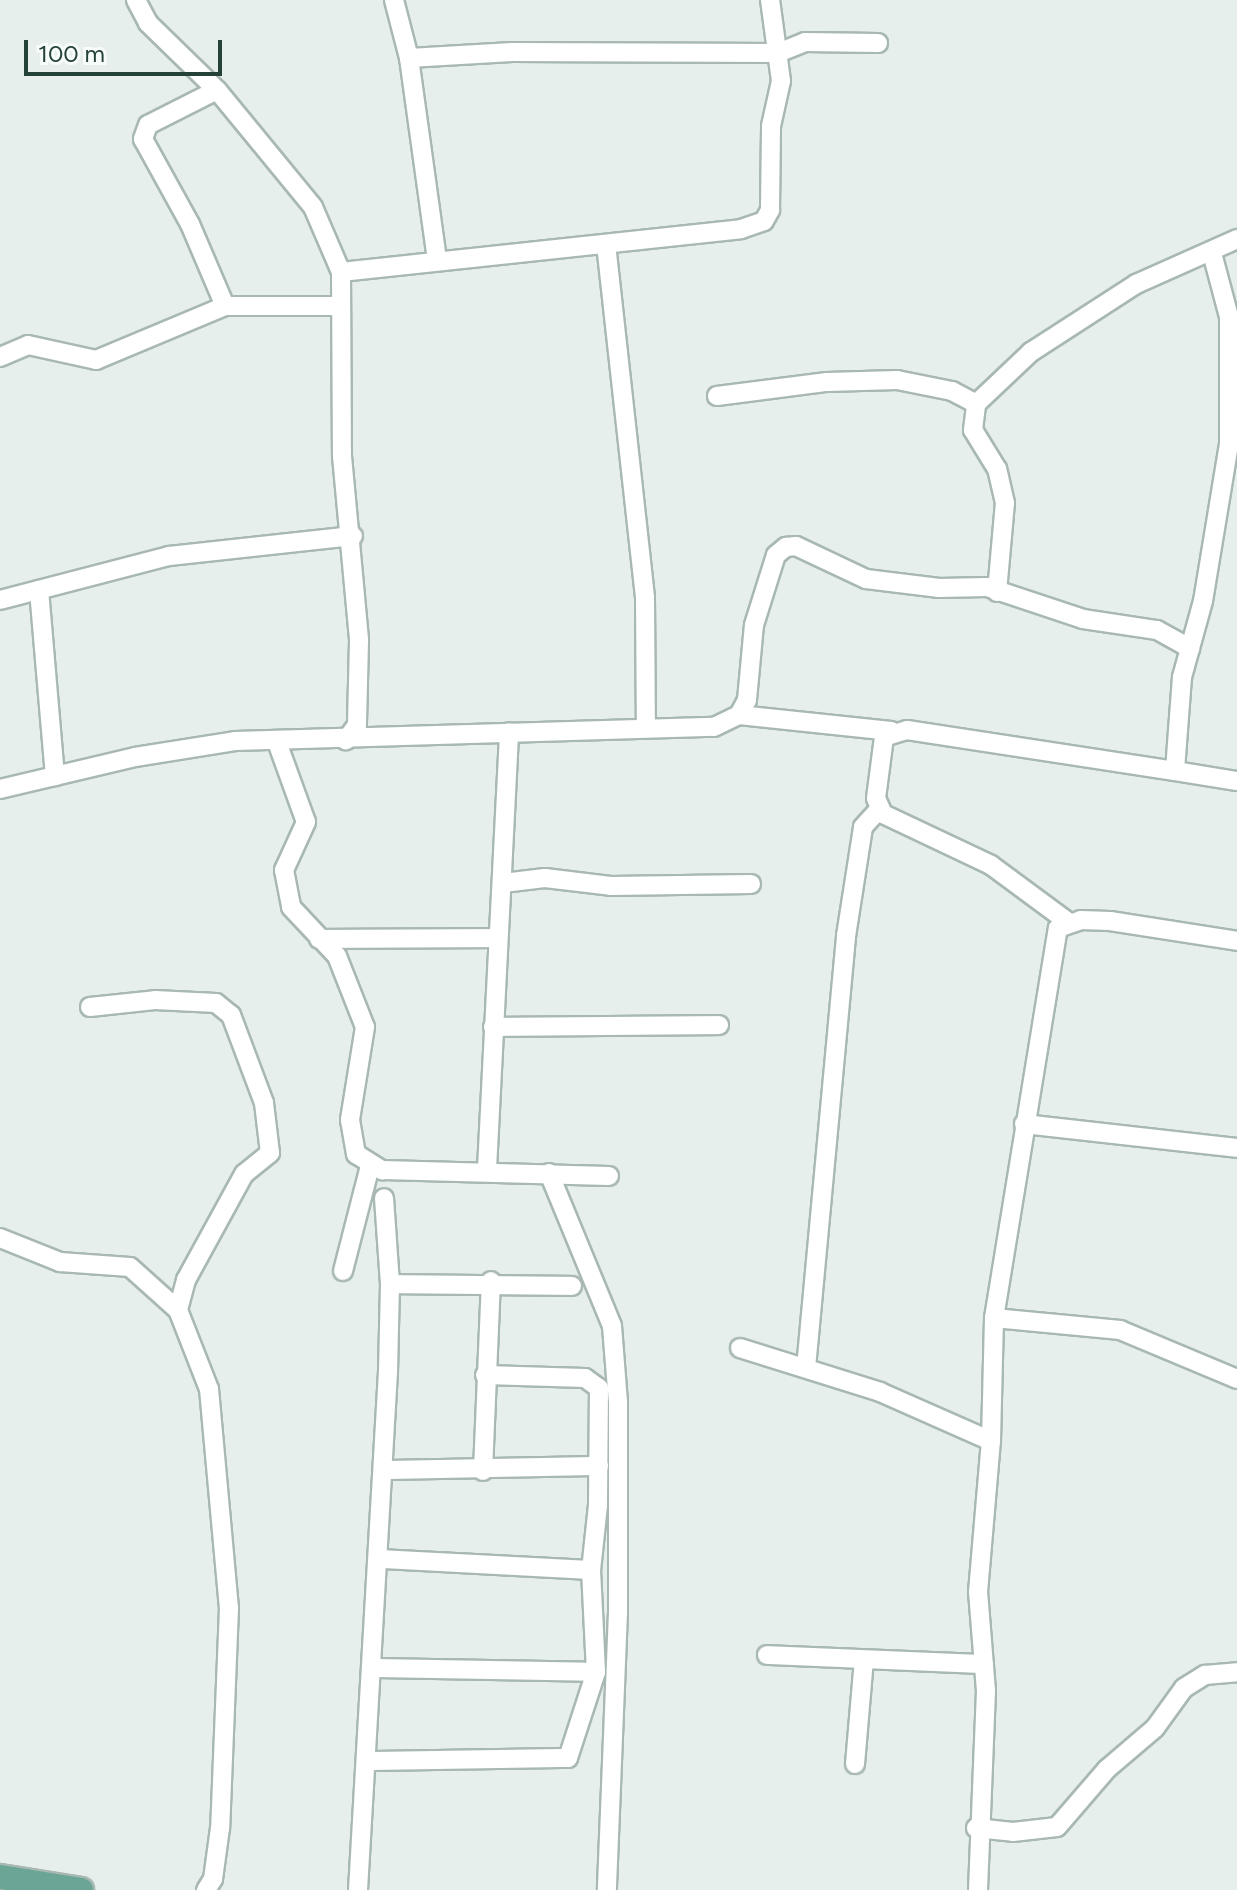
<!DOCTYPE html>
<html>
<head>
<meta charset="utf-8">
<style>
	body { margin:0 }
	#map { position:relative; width:1237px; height:1890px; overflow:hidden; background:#e6efeb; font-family:Figtree,sans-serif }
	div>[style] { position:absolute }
	.roads { filter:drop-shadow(2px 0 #a8b8b2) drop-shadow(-2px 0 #a8b8b2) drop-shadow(0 2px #a8b8b2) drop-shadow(0 -2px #a8b8b2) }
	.minor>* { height:18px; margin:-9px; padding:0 9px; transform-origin:9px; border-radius:9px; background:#fff }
	.major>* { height:24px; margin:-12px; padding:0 12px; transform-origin:12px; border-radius:12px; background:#6aa596 }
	span { translate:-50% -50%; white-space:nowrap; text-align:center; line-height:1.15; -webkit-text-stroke:8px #f7fbf9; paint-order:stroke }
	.scale { position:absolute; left:24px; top:40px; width:198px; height:36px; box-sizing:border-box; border:4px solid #24423a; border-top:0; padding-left:10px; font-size:24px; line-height:28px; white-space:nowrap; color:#24423a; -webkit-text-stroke:6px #f7fbf9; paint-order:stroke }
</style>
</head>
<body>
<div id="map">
	<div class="roads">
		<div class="minor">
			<i style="left:136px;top:0;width:26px;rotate:62deg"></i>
			<i style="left:148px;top:23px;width:96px;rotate:44.2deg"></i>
			<i style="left:217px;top:90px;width:151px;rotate:50.6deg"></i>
			<i style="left:313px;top:207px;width:71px;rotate:66.7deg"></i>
			<i style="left:341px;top:272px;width:184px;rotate:89.7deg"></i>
			<i style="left:342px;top:456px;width:186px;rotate:84.7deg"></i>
			<i style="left:359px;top:641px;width:84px;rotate:91.4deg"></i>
			<i style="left:357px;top:725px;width:19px;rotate:126deg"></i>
			<i style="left:394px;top:0;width:60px;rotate:75.5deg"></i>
			<i style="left:409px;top:58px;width:203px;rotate:82.1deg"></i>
			<i style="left:409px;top:58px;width:103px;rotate:-3.3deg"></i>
			<i style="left:512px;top:52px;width:266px;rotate:0.2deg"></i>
			<i style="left:778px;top:53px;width:29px;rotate:-22deg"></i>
			<i style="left:805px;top:42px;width:73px;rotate:0.8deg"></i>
			<i style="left:217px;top:90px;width:77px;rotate:153.1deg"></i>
			<i style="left:148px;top:125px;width:15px;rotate:110deg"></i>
			<i style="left:143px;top:139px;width:97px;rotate:61.1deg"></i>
			<i style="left:190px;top:224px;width:89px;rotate:66.9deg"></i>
			<i style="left:606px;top:244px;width:356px;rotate:83.7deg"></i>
			<i style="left:645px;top:598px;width:128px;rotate:89.6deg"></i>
			<i style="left:1212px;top:253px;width:66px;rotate:75.1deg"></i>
			<i style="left:1229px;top:317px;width:127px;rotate:90deg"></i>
			<i style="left:1229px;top:444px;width:159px;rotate:99.4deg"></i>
			<i style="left:1203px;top:601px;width:79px;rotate:105.4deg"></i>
			<i style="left:1182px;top:677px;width:94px;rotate:94.3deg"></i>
			<i style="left:1175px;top:771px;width:63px;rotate:9.2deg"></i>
			<i style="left:341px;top:272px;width:402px;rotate:-6.1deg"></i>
			<i style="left:741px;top:229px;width:24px;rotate:-19deg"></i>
			<i style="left:764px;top:221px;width:13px;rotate:-61deg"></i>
			<i style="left:770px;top:210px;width:84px;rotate:-89.3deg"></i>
			<i style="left:771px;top:126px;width:46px;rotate:-77.5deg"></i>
			<i style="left:781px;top:81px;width:82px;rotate:-97.7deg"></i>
			<i style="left:0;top:357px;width:30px;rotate:-23deg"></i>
			<i style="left:28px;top:345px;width:70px;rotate:12.4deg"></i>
			<i style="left:96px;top:360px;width:140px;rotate:-22.7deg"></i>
			<i style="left:225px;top:306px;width:114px"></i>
			<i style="left:717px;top:396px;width:111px;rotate:-7.3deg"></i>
			<i style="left:827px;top:382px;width:70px;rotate:-1.6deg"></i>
			<i style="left:897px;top:380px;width:56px;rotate:11.3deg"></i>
			<i style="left:952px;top:391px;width:27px;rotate:28deg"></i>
			<i style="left:39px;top:590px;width:187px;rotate:85.1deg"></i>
			<i style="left:997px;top:592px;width:89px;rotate:-84.9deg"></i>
			<i style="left:1005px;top:503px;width:35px;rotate:-103deg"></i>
			<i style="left:997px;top:469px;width:46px;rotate:-121.6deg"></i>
			<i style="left:973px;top:430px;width:26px;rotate:-83deg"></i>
			<i style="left:976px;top:404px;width:76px;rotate:-43.4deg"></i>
			<i style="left:1031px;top:352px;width:125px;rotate:-32.9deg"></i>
			<i style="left:1136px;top:284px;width:111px;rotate:-24deg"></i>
			<i style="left:0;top:600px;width:175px;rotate:-14.6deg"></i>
			<i style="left:169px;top:556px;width:185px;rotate:-6.2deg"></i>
			<i style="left:739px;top:715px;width:17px;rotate:-62deg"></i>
			<i style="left:747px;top:700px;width:75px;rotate:-84.7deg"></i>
			<i style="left:754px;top:625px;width:73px;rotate:-72.6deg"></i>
			<i style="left:776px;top:555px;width:13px;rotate:-39deg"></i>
			<i style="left:786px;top:547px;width:10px;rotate:-6deg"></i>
			<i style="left:796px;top:546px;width:77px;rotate:25.2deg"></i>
			<i style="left:866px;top:579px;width:74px;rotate:7deg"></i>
			<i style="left:939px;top:588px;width:48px;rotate:-1.2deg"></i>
			<i style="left:987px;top:587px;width:101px;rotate:18.4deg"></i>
			<i style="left:1083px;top:619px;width:75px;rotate:8.5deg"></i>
			<i style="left:1157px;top:630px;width:38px;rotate:29deg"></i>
			<i style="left:277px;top:742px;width:85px;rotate:70.1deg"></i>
			<i style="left:306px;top:822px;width:53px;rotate:114.6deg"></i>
			<i style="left:284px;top:870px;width:38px;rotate:79deg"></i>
			<i style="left:291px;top:907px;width:67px;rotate:46.8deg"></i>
			<i style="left:337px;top:956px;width:76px;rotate:68.5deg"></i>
			<i style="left:365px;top:1027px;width:94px;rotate:99.2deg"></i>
			<i style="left:350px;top:1120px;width:35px;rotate:80deg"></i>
			<i style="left:356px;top:1154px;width:31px;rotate:32deg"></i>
			<i style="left:382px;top:1170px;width:227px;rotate:1.5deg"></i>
			<i style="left:0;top:789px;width:139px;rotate:-13.3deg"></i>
			<i style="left:135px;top:757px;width:101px;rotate:-9.1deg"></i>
			<i style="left:235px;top:741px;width:479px;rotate:-1.7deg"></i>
			<i style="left:714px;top:727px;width:28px;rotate:-26deg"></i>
			<i style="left:739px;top:715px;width:153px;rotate:6deg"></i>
			<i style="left:503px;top:883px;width:42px;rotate:-6.8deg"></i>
			<i style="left:545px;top:878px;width:66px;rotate:6.9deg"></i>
			<i style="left:611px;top:886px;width:140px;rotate:-0.8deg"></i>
			<i style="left:1068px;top:922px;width:96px;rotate:-143.5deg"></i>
			<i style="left:991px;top:865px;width:119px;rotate:-154.7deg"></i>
			<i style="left:883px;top:814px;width:17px;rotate:-114deg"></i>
			<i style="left:876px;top:798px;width:62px;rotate:-82.5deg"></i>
			<i style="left:884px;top:737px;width:24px;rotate:-17deg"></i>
			<i style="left:907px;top:730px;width:271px;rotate:8.7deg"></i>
			<i style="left:319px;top:939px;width:179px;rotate:-0.3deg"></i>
			<i style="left:90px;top:1007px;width:65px;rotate:-6.1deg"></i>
			<i style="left:155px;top:1000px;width:61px;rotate:2.8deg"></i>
			<i style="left:216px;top:1003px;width:19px;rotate:39deg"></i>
			<i style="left:231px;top:1015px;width:94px;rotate:69.4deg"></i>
			<i style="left:264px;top:1103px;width:50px;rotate:83.2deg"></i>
			<i style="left:270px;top:1153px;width:33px;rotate:141deg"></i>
			<i style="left:244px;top:1174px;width:121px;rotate:118.7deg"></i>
			<i style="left:186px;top:1280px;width:31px;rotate:105deg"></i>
			<i style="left:493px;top:1027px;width:226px;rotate:-0.5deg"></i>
			<i style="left:1024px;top:1124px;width:214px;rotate:6.4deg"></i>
			<i style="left:487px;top:1169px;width:437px;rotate:-87.1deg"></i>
			<i style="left:549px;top:1173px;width:165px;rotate:67.6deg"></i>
			<i style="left:612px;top:1326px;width:76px;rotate:85.5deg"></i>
			<i style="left:618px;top:1402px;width:210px;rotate:90deg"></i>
			<i style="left:618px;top:1612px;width:278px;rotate:92.3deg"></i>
			<i style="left:0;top:1238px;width:65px;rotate:21.8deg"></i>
			<i style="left:60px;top:1262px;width:70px;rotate:4.1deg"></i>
			<i style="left:130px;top:1267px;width:64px;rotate:41.9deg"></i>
			<i style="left:178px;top:1310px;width:85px;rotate:68.6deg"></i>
			<i style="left:209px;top:1389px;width:220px;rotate:84.8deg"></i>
			<i style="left:229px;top:1608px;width:220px;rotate:92.3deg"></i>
			<i style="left:220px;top:1828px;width:51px;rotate:97.8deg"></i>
			<i style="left:213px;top:1879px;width:13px;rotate:122deg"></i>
			<i style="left:343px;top:1271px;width:108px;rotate:-75.6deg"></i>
			<i style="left:390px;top:1284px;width:182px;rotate:0.6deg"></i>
			<i style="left:994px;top:1318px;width:127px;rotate:5.4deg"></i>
			<i style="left:1120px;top:1330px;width:127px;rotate:22.7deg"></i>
			<i style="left:740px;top:1348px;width:147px;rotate:17.4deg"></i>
			<i style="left:880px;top:1392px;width:121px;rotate:23.8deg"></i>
			<i style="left:806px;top:1368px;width:434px;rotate:-84.7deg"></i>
			<i style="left:846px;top:936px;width:110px;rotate:-81.1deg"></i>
			<i style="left:863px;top:827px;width:25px;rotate:-48deg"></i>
			<i style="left:485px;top:1375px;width:100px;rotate:1.7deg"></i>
			<i style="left:585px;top:1378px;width:17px;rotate:36deg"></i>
			<i style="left:599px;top:1388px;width:117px;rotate:90.5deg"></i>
			<i style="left:598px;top:1505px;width:65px;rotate:96.1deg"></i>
			<i style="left:384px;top:1470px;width:215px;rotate:-1.1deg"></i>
			<i style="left:483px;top:1471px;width:190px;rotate:-87.6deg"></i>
			<i style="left:767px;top:1655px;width:217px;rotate:2.4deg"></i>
			<i style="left:371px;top:1668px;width:225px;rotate:1deg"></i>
			<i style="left:366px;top:1761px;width:202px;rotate:-0.9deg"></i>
			<i style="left:568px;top:1758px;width:90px;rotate:-72deg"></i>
			<i style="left:596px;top:1672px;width:102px;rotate:-92.8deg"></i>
			<i style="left:591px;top:1570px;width:213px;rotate:-177deg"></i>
			<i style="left:855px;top:1764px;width:104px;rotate:-85.1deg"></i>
			<i style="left:976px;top:1828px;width:37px;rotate:6deg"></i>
			<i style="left:1013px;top:1832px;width:44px;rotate:-6.5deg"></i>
			<i style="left:1057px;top:1827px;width:77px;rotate:-49.2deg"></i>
			<i style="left:1107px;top:1769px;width:63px;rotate:-40.5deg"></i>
			<i style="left:1155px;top:1728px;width:49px;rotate:-54.1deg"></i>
			<i style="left:1184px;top:1688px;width:25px;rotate:-32deg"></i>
			<i style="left:1205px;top:1675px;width:32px;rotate:-5deg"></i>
			<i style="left:358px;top:1890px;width:519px;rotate:-86.69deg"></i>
			<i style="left:388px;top:1372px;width:88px;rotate:-88.7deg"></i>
			<i style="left:390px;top:1284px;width:86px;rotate:-94deg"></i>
			<i style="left:978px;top:1890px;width:199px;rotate:-87.7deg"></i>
			<i style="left:986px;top:1691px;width:99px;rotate:-94.6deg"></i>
			<i style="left:978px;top:1592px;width:152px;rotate:-85.1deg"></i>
			<i style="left:991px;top:1441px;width:123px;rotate:-88.6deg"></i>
			<i style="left:994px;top:1318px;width:395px;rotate:-80.7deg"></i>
			<i style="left:1058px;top:928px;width:24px;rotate:-19deg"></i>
			<i style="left:1081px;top:920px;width:29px;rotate:2deg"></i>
			<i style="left:1110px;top:921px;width:129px;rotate:8.9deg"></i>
		</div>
		<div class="major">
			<i style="left:0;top:1877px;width:82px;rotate:9.1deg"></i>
		</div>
	</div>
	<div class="scale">100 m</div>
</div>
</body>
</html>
